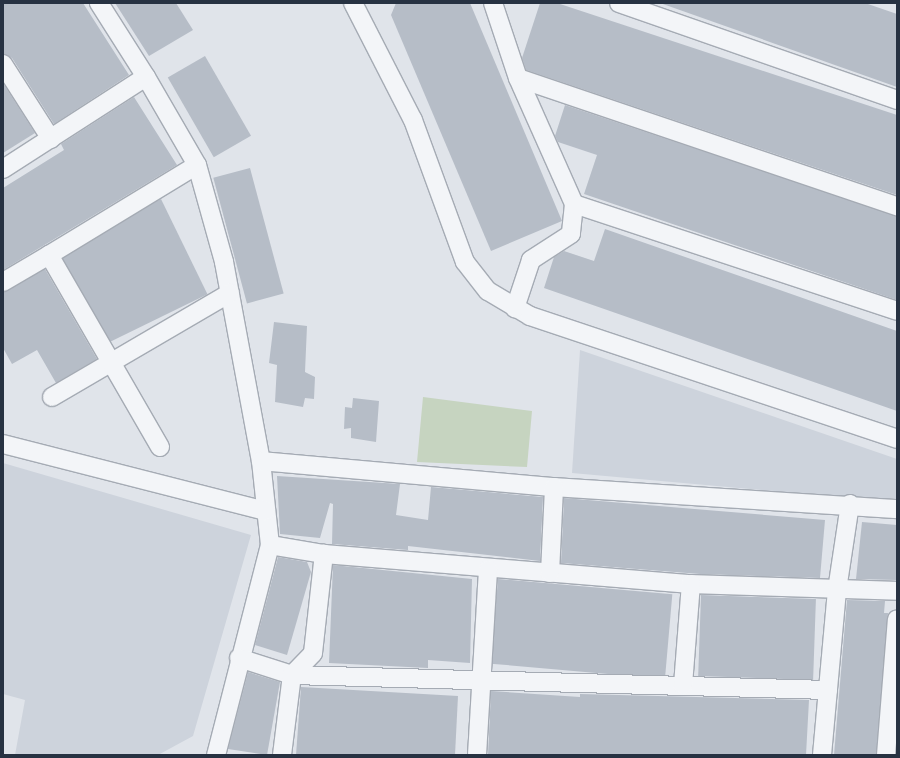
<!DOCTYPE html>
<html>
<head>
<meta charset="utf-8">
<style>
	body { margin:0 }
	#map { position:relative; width:900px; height:758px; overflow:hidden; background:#e0e4ea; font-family:Manrope,sans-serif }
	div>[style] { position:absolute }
	.built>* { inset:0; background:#cdd3dc }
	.green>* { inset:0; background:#c6d4c0 }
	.building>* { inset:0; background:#b6bdc7; transform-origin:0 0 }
	.roads { filter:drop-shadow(1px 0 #a5abb4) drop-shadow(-1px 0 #a5abb4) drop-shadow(0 1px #a5abb4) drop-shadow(0 -1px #a5abb4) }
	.minor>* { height:18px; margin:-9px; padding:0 9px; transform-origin:9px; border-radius:9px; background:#f3f5f8 }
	span { translate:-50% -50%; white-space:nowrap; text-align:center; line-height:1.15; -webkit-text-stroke:3.5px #eff3f7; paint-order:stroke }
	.frame { position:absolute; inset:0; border:4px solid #273242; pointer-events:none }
</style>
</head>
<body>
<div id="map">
	<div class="built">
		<i style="clip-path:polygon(580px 350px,897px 459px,897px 502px,572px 473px)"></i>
		<i style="clip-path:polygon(3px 463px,251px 535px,193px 736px,158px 755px,15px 755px,25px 700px,3px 694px)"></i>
	</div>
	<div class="green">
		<i style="clip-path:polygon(423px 397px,532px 411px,527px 467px,417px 462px)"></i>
	</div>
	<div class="building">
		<i style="clip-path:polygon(3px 3px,83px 3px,129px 75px,54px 124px,12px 58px,3px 54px)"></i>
		<i style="clip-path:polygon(115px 3px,176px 3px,193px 30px,149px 56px)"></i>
		<i style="clip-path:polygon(396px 3px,470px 3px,562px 221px,491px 251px,391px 15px)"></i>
		<i style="clip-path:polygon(540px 3px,557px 3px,897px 115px,897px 195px,526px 70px,522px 58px)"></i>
		<i style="clip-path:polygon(660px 3px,865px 3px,897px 14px,897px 87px)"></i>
		<i style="left:205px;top:56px;width:92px;height:43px;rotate:60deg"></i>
		<i style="clip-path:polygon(3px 83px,35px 133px,3px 153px)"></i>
		<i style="clip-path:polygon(134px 97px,177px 165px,3px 270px,3px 188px,64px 150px,61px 144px)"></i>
		<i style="clip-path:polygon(565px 105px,897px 216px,897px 300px,584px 194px,597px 155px,558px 142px,555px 136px)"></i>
		<i style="left:250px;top:168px;width:130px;height:38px;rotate:75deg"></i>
		<i style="left:161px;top:199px;width:106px;height:115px;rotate:64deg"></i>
		<i style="clip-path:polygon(605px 229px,897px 331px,897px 411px,544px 288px,554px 257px,564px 251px,594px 261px)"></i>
		<i style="clip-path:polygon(45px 269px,97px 359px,56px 383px,37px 350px,12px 364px,3px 348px,3px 292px)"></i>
		<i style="clip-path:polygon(274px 322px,307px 326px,305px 372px,315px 377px,314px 399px,305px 398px,303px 407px,275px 402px,277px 365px,269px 363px)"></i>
		<i style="clip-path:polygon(353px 398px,379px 401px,376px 442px,351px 438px,351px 428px,344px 429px,345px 407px,352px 408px)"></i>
		<i style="clip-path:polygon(277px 476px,400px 484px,396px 515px,428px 520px,431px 487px,543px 497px,540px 561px,408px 546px,408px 550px,332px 544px,333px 504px,330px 503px,320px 538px,280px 534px)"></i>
		<i style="clip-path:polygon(564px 498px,825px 520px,820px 578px,700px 574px,561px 563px)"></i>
		<i style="clip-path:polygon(862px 522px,897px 525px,897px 580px,856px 579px)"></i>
		<i style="clip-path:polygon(278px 557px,307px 562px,311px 572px,287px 655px,255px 645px)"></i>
		<i style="clip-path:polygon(333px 565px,472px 579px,470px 663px,428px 660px,428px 668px,329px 663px)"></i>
		<i style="left:498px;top:579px;width:175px;height:85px;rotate:5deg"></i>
		<i style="left:701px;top:595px;width:115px;height:81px;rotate:2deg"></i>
		<i style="clip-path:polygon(847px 600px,885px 601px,884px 613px,888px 613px,876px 755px,834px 755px)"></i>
		<i style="clip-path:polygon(248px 672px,280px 682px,267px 755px,228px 749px)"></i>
		<i style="clip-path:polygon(301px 687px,458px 696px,455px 755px,296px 755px)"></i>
		<i style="clip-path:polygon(491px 691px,580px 697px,580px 694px,809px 700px,806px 755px,488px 755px)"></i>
	</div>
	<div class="roads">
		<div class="minor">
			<i style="left:99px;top:3px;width:88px;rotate:57.6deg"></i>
			<i style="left:146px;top:77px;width:102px;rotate:59.9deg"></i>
			<i style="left:197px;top:165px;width:101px;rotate:74.4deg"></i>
			<i style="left:224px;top:262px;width:202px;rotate:79.5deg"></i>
			<i style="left:261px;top:461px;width:84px;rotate:83.9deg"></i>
			<i style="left:270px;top:545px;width:217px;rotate:104.4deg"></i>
			<i style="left:353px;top:3px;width:131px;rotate:62.9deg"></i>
			<i style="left:413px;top:120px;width:151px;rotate:69.9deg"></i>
			<i style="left:465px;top:262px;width:37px;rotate:52deg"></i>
			<i style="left:488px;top:291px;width:49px;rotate:30.8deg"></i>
			<i style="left:530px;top:316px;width:387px;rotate:18.5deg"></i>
			<i style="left:493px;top:3px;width:79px;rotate:71.6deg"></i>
			<i style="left:518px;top:78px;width:138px;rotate:66deg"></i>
			<i style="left:574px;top:204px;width:30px;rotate:96deg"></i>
			<i style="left:571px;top:234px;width:48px;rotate:147deg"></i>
			<i style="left:531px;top:260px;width:51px;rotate:108.4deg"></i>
			<i style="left:619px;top:3px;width:294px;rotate:19.2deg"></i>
			<i style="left:3px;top:64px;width:89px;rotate:57.4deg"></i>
			<i style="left:518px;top:78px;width:400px;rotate:18.7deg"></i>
			<i style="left:3px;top:169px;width:170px;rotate:-32.8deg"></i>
			<i style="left:574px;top:204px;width:340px;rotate:18.3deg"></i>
			<i style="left:3px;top:282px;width:53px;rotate:-30.4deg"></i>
			<i style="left:52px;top:397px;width:206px;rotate:-30.3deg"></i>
			<i style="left:3px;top:444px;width:271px;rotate:14.3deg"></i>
			<i style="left:160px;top:447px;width:222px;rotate:-120deg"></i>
			<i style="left:49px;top:255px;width:173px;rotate:-31.3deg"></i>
			<i style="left:261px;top:461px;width:294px;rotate:5.1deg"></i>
			<i style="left:554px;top:487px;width:344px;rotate:3.7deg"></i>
			<i style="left:270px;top:545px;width:55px;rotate:9.5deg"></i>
			<i style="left:324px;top:554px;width:368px;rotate:4.7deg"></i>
			<i style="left:691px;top:584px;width:206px;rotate:1.9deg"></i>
			<i style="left:550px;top:573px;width:86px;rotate:-87.3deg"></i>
			<i style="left:239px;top:658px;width:56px;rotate:17.8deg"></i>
			<i style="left:292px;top:675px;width:536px;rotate:1.6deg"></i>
			<i style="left:683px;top:685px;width:101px;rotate:-85.5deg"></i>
			<i style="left:282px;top:755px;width:81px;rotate:-82.9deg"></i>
			<i style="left:292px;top:675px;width:30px;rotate:-46deg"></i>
			<i style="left:313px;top:653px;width:100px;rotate:-83.7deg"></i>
			<i style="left:477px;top:755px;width:186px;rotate:-86.6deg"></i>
			<i style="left:822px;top:755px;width:166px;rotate:-84.8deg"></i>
			<i style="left:837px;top:590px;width:87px;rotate:-81.4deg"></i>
			<i style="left:886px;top:755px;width:136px;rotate:-85.4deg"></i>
		</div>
	</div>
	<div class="frame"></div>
</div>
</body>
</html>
